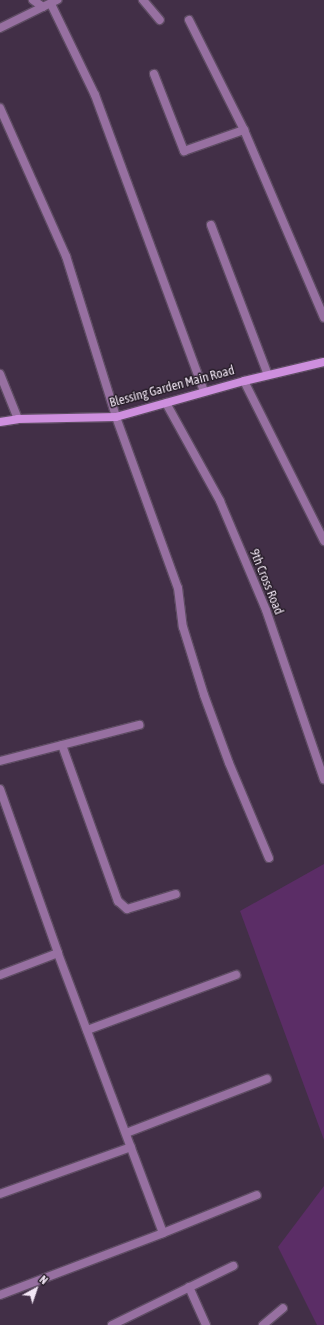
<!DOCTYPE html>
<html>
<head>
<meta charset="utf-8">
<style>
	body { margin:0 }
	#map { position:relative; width:324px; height:1325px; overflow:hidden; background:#422f47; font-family:"Asap Condensed",sans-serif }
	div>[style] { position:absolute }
	.green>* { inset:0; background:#5b2d66 }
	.roads { filter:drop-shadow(1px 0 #5e4c63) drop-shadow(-1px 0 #5e4c63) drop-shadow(0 1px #5e4c63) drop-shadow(0 -1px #5e4c63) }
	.street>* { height:8px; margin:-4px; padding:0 4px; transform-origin:4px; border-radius:4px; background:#9770a1 }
	.secondary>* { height:8px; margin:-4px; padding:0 4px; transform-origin:4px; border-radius:4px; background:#ce8fde }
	span { translate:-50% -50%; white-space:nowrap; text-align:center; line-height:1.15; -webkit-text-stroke:3px #241b26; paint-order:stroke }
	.street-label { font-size:13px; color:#f2e6f5 }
	.north { position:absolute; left:16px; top:1269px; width:40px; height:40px; -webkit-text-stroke:3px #241b26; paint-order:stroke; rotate:40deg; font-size:11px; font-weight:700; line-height:16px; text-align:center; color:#f2e6f5 }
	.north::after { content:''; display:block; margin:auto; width:14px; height:18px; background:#f2e6f5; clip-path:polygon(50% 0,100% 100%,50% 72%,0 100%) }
</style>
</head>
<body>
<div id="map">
	<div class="green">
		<i style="clip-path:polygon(324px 864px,324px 1140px,240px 911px)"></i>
		<i style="clip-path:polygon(324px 1186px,324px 1325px,317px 1325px,278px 1247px)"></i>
	</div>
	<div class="roads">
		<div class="street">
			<i style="left:33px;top:0;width:12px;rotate:35deg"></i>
			<i style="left:143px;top:0;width:26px;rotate:50deg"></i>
			<i style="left:51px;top:4px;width:101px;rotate:64.2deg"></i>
			<i style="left:95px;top:95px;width:316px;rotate:69.8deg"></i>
			<i style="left:189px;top:20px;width:123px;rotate:63.4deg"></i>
			<i style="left:244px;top:130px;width:204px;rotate:66.9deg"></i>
			<i style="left:0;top:28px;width:64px;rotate:-26.2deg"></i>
			<i style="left:154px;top:74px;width:83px;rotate:68.7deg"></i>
			<i style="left:184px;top:151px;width:64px;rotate:-19.3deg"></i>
			<i style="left:0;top:108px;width:162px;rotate:66deg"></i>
			<i style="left:66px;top:256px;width:169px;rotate:72.7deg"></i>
			<i style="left:116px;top:417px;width:182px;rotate:70.1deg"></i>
			<i style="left:178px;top:588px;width:39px;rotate:83deg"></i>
			<i style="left:183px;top:627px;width:71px;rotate:72.8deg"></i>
			<i style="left:204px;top:695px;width:72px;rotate:69.8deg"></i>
			<i style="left:229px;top:763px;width:103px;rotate:67.2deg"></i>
			<i style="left:211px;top:225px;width:160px;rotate:69.2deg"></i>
			<i style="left:0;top:374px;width:48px;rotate:68.2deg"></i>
			<i style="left:244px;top:381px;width:179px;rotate:63.4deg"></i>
			<i style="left:166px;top:403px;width:112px;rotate:61.1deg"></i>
			<i style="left:220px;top:501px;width:118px;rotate:67.1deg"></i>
			<i style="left:266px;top:610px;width:179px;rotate:71.1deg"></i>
			<i style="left:62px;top:745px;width:166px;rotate:70.3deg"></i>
			<i style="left:118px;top:901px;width:12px;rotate:42deg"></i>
			<i style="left:127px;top:909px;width:51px;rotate:-17deg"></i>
			<i style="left:0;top:761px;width:144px;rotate:-14.5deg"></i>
			<i style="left:0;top:789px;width:174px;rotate:70.5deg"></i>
			<i style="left:58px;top:953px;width:62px;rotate:159.2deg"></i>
			<i style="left:87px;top:1030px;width:159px;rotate:-20.3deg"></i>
			<i style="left:126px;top:1133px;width:151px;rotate:-21deg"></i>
			<i style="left:0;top:1194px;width:139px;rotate:-19.7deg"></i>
			<i style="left:163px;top:1233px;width:101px;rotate:-22deg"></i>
			<i style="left:189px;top:1287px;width:42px;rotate:65.9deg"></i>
			<i style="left:0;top:1295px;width:174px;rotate:-20.8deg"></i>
			<i style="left:163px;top:1233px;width:299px;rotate:-110.6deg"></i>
			<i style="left:112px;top:1325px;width:135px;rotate:-26deg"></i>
			<i style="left:263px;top:1325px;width:26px;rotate:-40deg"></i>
		</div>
		<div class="secondary">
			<i style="left:0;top:422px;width:18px;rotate:-9deg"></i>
			<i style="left:18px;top:419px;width:98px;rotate:-1.2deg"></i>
			<i style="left:116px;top:417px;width:133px;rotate:-15.7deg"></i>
			<i style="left:244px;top:381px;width:82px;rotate:-13.4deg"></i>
		</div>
	</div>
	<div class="street-label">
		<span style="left:172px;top:387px;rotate:-15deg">Blessing Garden Main Road</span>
		<span style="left:266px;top:582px;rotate:68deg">9th Cross Road</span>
	</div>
	<div class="north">N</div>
</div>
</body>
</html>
